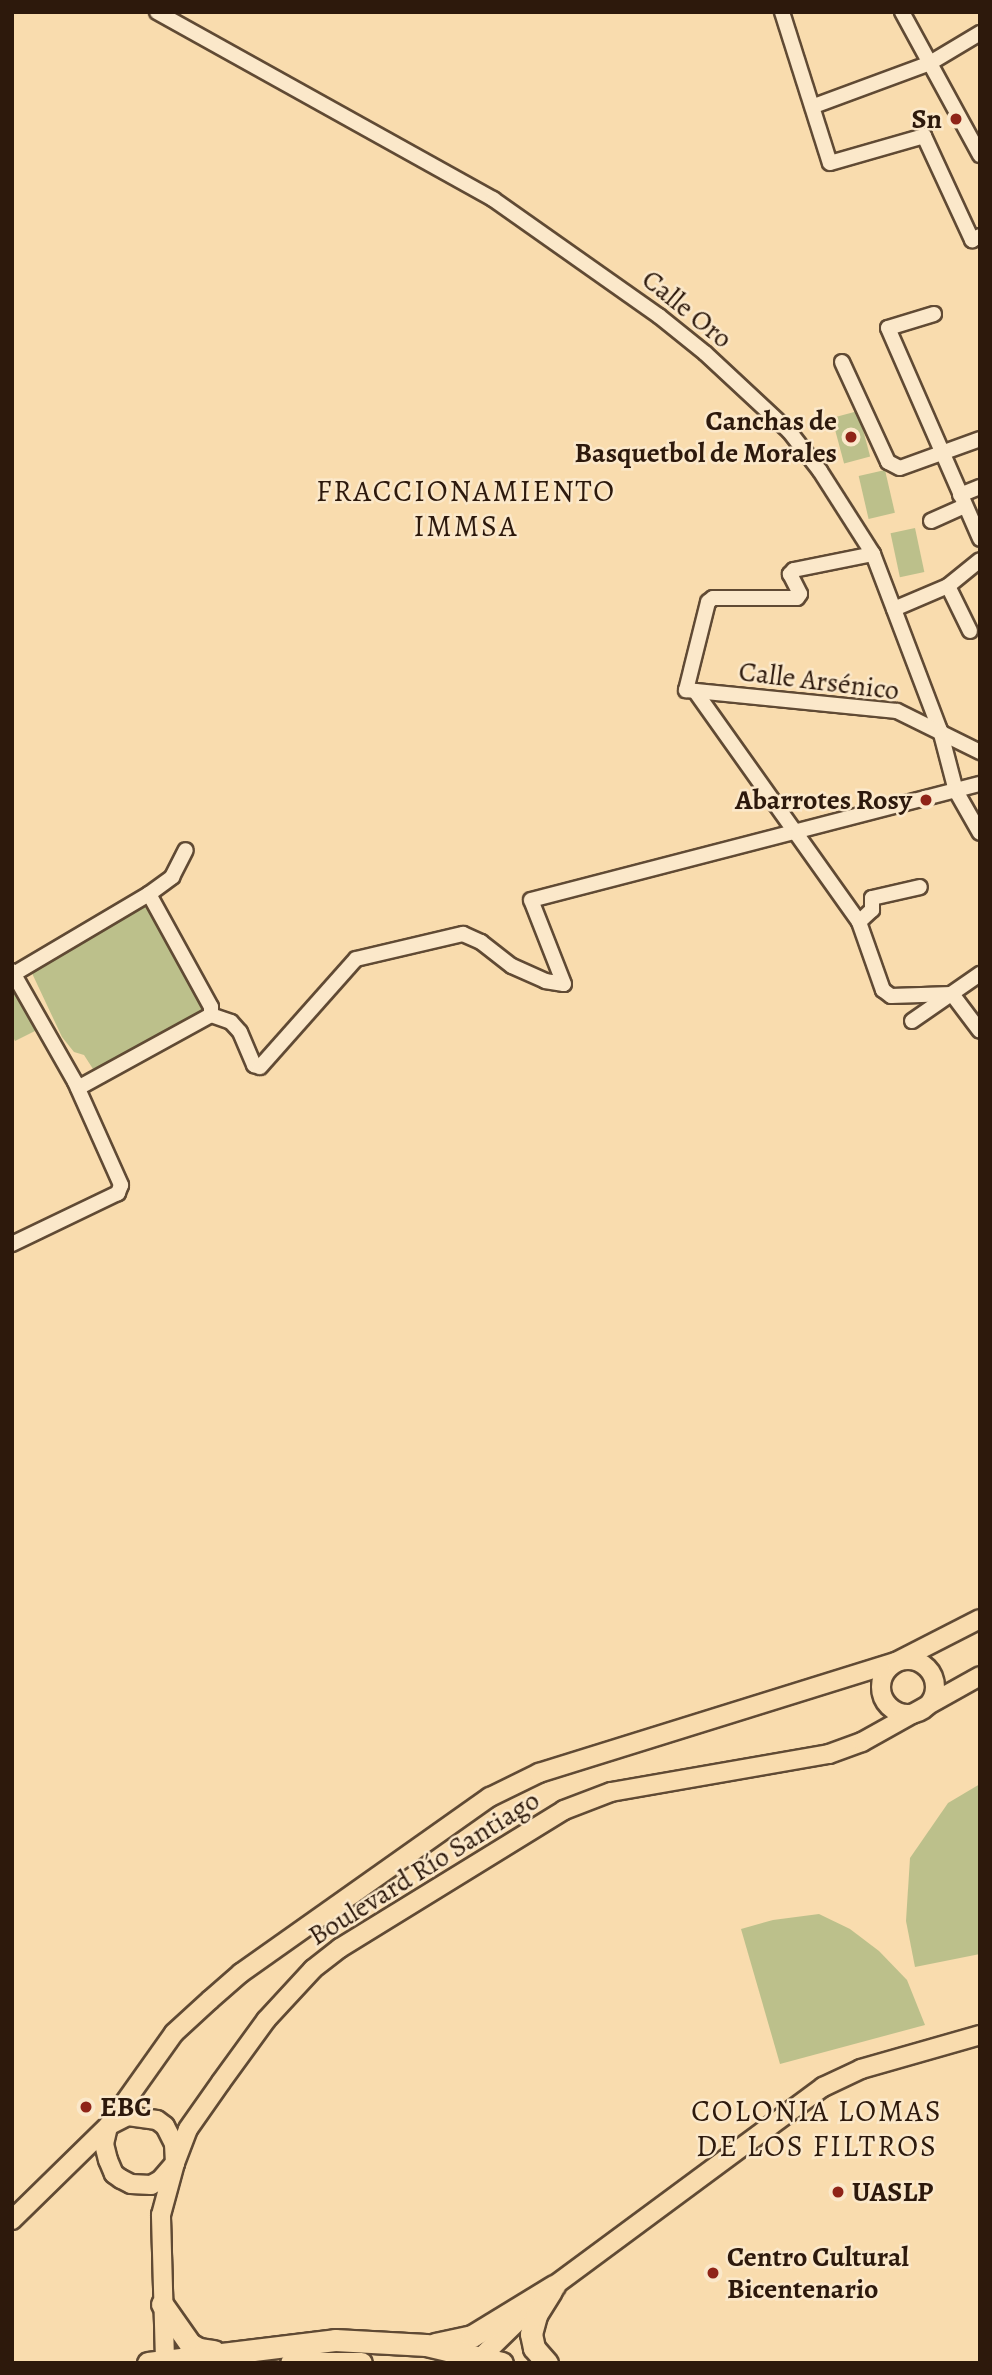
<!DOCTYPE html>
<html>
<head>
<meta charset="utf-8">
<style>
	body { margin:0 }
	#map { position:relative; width:992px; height:2375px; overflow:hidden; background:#f9dcae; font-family:Alegreya,serif }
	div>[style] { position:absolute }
	.green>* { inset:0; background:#bcc08b; transform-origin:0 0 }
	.roads { filter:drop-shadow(2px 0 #604a34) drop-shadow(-2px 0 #604a34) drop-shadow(0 2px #604a34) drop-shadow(0 -2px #604a34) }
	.minor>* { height:14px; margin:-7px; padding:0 7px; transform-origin:7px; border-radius:7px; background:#fbe8ca }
	.major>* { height:18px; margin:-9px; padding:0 9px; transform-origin:9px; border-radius:9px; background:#f9dcae }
	.major>.ring { margin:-9px; padding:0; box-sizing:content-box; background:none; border:18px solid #f9dcae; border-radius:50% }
	.highway>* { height:21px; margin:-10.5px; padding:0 10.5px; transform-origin:10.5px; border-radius:10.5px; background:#f9dcae }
	.dots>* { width:19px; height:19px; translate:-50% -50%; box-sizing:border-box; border:4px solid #fbe8ca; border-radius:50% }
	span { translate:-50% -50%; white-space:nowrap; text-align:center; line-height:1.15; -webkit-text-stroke:5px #fbe8ca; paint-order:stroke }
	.poi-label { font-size:28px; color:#2d190c; font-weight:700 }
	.right { translate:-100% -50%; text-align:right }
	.left { translate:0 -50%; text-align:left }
	.street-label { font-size:28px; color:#2d190c }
	.neighbourhood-label { font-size:30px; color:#2d190c; letter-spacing:2px }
	.frame { position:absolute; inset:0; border:14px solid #2d190c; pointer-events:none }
</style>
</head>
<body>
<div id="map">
	<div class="green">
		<i style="left:858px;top:411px;width:47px;height:27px;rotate:75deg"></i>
		<i style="left:885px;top:470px;width:44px;height:27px;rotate:77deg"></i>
		<i style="left:915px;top:528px;width:45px;height:25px;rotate:78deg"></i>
		<i style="clip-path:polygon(148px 899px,208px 1011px,93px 1069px,84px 1055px,74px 1052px,62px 1037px,30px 969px)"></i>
		<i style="clip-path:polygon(12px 983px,39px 1029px,15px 1041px,12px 1035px)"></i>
		<i style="clip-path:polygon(980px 1784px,980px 1954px,915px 1967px,906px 1921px,910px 1858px,948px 1803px)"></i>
		<i style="clip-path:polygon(819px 1914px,850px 1929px,879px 1951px,907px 1980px,925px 2025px,780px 2064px,741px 1929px,773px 1920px)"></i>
	</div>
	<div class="roads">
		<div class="minor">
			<i style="left:157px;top:12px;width:385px;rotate:29.1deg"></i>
			<i style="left:493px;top:199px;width:203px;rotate:35.2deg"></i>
			<i style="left:659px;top:316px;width:59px;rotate:38.8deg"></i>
			<i style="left:705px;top:353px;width:115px;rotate:42.9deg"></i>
			<i style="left:789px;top:431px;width:51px;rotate:52.2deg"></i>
			<i style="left:820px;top:471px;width:98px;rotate:57.4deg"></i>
			<i style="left:873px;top:554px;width:188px;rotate:69.2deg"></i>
			<i style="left:940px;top:730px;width:63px;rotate:75.3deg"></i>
			<i style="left:956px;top:791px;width:48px;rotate:60.3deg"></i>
			<i style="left:782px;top:12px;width:158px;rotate:72.4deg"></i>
			<i style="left:830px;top:163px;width:98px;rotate:-16deg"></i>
			<i style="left:924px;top:136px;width:115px;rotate:65.2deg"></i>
			<i style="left:972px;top:240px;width:9px;rotate:-27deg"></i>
			<i style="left:902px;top:12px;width:163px;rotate:61.4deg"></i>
			<i style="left:814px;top:106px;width:124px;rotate:-20.3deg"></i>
			<i style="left:930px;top:63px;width:58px;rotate:-31deg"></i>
			<i style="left:934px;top:314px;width:48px;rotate:163.1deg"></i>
			<i style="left:888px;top:328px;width:230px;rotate:66.4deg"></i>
			<i style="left:842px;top:362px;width:110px;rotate:65.3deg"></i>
			<i style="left:888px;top:462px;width:13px;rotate:27deg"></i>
			<i style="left:900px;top:468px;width:85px;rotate:-19.9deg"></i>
			<i style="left:960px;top:495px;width:22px;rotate:-22deg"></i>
			<i style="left:931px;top:521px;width:37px;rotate:-24deg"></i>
			<i style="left:873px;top:554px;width:81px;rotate:168.6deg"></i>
			<i style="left:794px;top:570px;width:6px;rotate:135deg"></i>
			<i style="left:790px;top:574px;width:22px;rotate:63deg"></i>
			<i style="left:800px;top:594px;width:5px;rotate:127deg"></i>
			<i style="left:797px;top:598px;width:84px;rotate:180deg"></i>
			<i style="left:713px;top:598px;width:6px;rotate:141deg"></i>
			<i style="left:708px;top:602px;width:91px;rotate:104deg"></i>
			<i style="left:686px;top:690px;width:212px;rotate:5.7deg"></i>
			<i style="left:897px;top:711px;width:93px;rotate:26.3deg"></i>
			<i style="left:948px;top:586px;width:50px;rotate:63.9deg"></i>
			<i style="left:894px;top:609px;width:59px;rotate:-23.1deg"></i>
			<i style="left:948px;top:586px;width:41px;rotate:-39.1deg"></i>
			<i style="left:695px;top:691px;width:283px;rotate:54.6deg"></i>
			<i style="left:859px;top:922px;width:72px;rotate:70.6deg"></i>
			<i style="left:883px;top:990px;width:10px;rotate:37deg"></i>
			<i style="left:891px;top:996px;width:61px;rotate:-1.9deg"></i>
			<i style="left:952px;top:994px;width:46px;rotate:52.9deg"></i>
			<i style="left:149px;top:894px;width:129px;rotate:61.2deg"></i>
			<i style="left:211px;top:1007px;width:8px;rotate:90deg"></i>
			<i style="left:859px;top:922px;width:18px;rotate:-43deg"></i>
			<i style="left:872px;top:910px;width:12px;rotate:-90deg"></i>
			<i style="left:872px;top:898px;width:49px;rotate:-12.9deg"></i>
			<i style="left:12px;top:971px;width:128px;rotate:60.4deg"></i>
			<i style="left:75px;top:1082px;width:113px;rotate:65.9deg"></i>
			<i style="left:121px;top:1185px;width:9px;rotate:111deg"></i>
			<i style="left:118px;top:1193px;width:118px;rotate:154.3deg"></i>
			<i style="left:12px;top:975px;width:159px;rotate:-30.6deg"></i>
			<i style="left:149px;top:894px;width:29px;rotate:-36deg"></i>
			<i style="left:172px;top:877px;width:30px;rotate:-63deg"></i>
			<i style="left:912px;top:1021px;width:83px;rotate:-34.7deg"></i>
			<i style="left:78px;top:1088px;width:152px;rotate:-28.8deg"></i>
			<i style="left:211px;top:1015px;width:21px;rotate:19deg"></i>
			<i style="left:231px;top:1022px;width:13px;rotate:48deg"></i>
			<i style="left:240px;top:1032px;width:36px;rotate:67deg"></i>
			<i style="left:254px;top:1065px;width:6px;rotate:18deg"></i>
			<i style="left:260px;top:1067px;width:144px;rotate:-48.4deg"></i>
			<i style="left:356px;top:959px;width:110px;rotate:-13.2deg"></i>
			<i style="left:463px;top:934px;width:20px;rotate:24deg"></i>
			<i style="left:481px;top:942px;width:39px;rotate:38deg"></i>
			<i style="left:512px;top:966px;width:36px;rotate:24deg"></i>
			<i style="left:545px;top:981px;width:19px;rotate:9deg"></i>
			<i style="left:564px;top:984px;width:90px;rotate:-111.4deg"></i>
			<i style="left:531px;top:900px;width:464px;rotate:-14.5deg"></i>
		</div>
		<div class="major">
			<i class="ring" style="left:881px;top:1660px;width:36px;height:36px"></i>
			<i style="left:128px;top:2116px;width:29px;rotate:8deg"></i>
			<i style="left:157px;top:2120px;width:10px;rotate:37deg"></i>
			<i style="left:165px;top:2126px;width:20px;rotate:63deg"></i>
			<i style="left:174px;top:2144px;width:19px;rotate:87deg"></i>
			<i style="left:175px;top:2163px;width:23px;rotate:131deg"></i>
			<i style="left:160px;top:2180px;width:10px;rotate:151deg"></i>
			<i style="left:151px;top:2185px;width:20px;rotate:-177deg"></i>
			<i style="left:131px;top:2184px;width:11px;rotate:-153deg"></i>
			<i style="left:121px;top:2179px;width:9px;rotate:-144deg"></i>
			<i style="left:114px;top:2174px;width:15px;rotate:-113deg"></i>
			<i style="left:108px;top:2160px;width:16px;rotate:-104deg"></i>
			<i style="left:104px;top:2144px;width:18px;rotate:-77deg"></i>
			<i style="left:108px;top:2126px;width:22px;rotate:-27deg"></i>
			<i style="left:12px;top:2220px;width:134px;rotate:-44.4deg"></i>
			<i style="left:108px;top:2126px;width:114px;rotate:-54.6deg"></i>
			<i style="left:174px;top:2033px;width:49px;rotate:-42.5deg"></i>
			<i style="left:210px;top:2000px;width:41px;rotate:-41.1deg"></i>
			<i style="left:241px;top:1973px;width:305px;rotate:-35.3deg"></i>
			<i style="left:490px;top:1797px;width:55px;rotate:-26.1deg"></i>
			<i style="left:539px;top:1773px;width:374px;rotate:-17.3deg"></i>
			<i style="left:896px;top:1662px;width:94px;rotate:-27.1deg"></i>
			<i style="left:162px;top:2363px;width:4px;rotate:-45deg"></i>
			<i style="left:165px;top:2360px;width:145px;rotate:-91.6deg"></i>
			<i style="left:161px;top:2215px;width:54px;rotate:-74.9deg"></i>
			<i style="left:175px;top:2163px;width:36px;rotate:-69deg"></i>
			<i style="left:188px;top:2129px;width:57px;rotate:-54.9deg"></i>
			<i style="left:221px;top:2082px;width:77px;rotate:-54deg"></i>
			<i style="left:266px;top:2020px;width:69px;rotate:-47.3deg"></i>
			<i style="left:313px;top:1969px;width:34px;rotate:-38deg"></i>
			<i style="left:340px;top:1948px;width:263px;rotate:-31.6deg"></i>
			<i style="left:564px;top:1810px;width:50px;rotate:-21deg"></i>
			<i style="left:611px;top:1792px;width:221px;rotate:-9.9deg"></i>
			<i style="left:829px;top:1754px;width:35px;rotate:-20deg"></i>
			<i style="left:862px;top:1742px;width:135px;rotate:-29.2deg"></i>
			<i style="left:475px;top:2363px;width:110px;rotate:-44.3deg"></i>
			<i style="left:554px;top:2286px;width:335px;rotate:-36.5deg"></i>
			<i style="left:823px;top:2087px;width:42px;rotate:-25.3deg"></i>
			<i style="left:861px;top:2069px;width:124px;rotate:-15.9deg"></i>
		</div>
		<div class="highway">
			<i style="left:162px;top:2304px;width:49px;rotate:55deg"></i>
			<i style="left:190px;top:2344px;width:10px;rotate:29deg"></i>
			<i style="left:199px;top:2349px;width:15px;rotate:8deg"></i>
			<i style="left:435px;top:2344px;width:38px;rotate:-12deg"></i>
			<i style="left:472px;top:2336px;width:96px;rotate:-31.4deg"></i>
			<i style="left:148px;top:2363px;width:188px;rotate:-7deg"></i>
			<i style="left:335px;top:2340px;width:91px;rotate:3.1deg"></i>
			<i style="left:426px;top:2345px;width:78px;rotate:13.3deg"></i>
			<i style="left:291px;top:2363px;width:70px"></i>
			<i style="left:547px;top:2363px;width:20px;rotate:-131deg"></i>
			<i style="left:534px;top:2348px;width:14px;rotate:-102deg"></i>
			<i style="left:531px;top:2334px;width:20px;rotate:-75deg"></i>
			<i style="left:536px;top:2315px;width:28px;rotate:-58deg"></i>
		</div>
	</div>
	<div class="dots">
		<i style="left:956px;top:119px;background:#8f2418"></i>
		<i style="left:851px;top:437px;background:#8f2418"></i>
		<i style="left:926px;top:800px;background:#8f2418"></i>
		<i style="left:86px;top:2107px;background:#8f2418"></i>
		<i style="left:838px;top:2192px;background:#8f2418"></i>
		<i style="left:713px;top:2273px;background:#8f2418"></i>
	</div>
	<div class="poi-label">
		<span class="right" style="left:942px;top:119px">Sn</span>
		<span class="right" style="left:837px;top:437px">Canchas de<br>Basquetbol de Morales</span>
		<span class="right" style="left:912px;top:800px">Abarrotes Rosy</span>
		<span class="left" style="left:100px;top:2107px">EBC</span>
		<span class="left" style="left:852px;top:2192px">UASLP</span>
		<span class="left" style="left:727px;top:2273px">Centro Cultural<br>Bicentenario</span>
	</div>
	<div class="street-label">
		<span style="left:687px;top:309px;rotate:39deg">Calle Oro</span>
		<span style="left:819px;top:681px;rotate:7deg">Calle Arsénico</span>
		<span style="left:424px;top:1868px;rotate:-32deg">Boulevard Río Santiago</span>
	</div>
	<div class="neighbourhood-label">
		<span style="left:466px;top:508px">FRACCIONAMIENTO<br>IMMSA</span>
		<span style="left:817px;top:2128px">COLONIA LOMAS<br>DE LOS FILTROS</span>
	</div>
	<div class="frame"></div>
</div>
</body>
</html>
